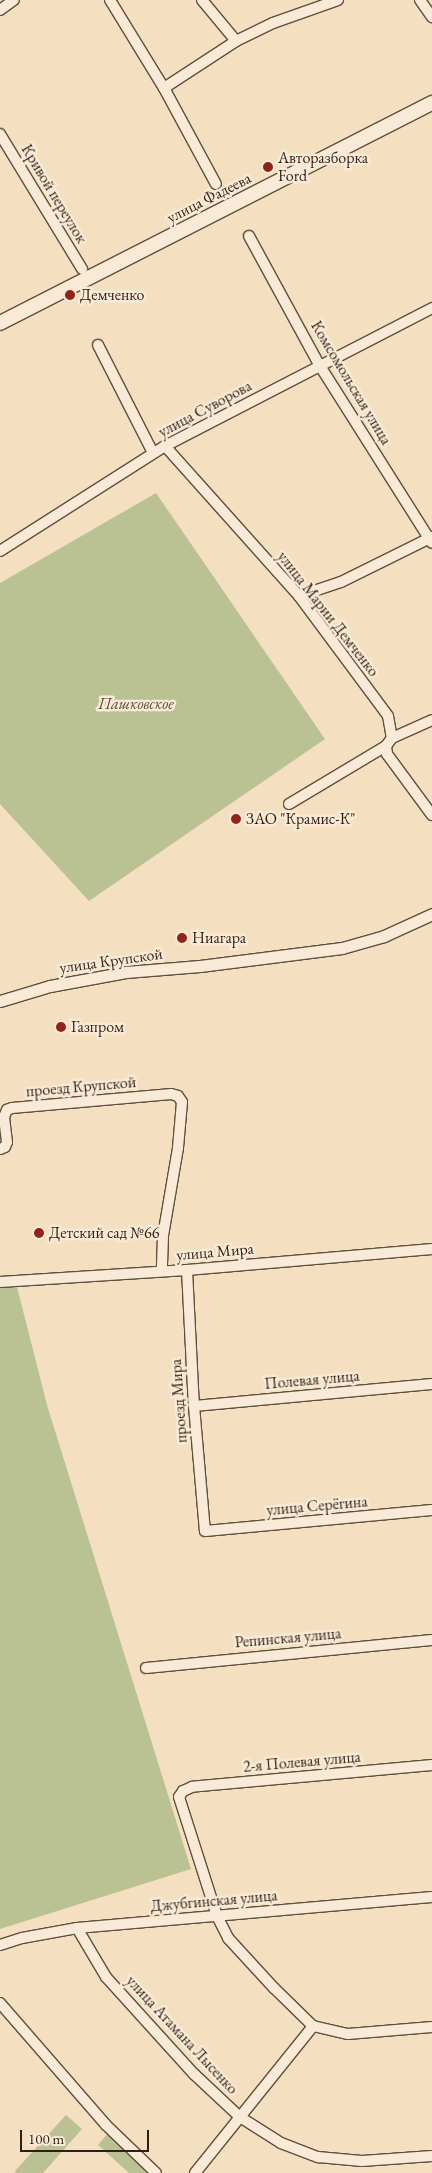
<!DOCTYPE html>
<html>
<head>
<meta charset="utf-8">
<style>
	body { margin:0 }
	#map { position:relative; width:432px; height:2173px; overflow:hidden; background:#f4dfc0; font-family:"EB Garamond",serif }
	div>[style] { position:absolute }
	.green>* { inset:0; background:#bac293 }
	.roads { filter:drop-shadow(1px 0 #614e3e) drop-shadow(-1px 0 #614e3e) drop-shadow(0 1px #614e3e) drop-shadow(0 -1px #614e3e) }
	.minor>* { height:10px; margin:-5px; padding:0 5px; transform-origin:5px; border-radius:5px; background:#f8ead6 }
	.tertiary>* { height:11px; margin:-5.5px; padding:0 5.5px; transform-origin:5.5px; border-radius:5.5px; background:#f8ead6 }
	.secondary>* { height:14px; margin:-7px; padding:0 7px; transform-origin:7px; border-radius:7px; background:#f8ead6 }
	.dots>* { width:14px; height:14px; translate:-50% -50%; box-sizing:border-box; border:2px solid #f8ead6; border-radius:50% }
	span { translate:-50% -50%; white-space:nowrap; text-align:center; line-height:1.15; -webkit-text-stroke:5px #f8ead6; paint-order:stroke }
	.poi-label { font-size:16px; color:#301e12 }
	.left { translate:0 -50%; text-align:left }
	.street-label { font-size:16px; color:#301e12 }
	.park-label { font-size:16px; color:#594f39; font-style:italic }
	.scale { position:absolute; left:20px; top:2130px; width:129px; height:22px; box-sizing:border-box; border:2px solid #301e12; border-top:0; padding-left:6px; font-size:15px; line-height:18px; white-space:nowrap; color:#301e12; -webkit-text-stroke:4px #f8ead6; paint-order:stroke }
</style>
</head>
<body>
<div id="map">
	<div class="green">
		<i style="clip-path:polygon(156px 493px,325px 739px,89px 901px,0 804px,0 583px)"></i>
		<i style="clip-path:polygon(17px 1287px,47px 1405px,191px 1869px,0 1929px,0 1288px)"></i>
		<i style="clip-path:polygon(66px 2115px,82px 2129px,43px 2173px,16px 2173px,15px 2171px)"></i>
		<i style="clip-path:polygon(108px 2133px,152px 2173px,129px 2173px,98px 2145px)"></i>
	</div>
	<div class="roads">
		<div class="minor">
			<i style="left:110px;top:0;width:103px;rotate:58.5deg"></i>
			<i style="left:164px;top:88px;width:109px;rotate:61.6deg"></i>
			<i style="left:202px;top:0;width:53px;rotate:50.3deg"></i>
			<i style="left:420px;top:0;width:21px;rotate:55deg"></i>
			<i style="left:0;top:10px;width:17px;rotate:-36deg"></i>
			<i style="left:164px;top:88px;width:86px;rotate:-33.1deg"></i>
			<i style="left:236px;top:41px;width:41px;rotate:-25.9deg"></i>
			<i style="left:273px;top:23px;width:69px;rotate:-19.5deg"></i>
			<i style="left:0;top:134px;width:158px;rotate:58.7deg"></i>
			<i style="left:249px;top:236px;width:148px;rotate:61.4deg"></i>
			<i style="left:320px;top:366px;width:209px;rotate:57.7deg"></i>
			<i style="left:98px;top:345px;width:121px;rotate:63deg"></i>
			<i style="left:165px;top:446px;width:201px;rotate:48.2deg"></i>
			<i style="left:299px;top:596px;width:149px;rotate:53.4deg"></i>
			<i style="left:388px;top:716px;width:22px;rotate:80deg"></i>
			<i style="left:392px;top:738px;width:10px;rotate:127deg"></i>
			<i style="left:386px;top:746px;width:8px;rotate:83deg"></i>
			<i style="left:387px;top:754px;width:76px;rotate:53.6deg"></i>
			<i style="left:0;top:551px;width:196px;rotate:-32.5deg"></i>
			<i style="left:165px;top:446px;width:301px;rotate:-27.3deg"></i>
			<i style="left:299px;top:596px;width:44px;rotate:-18.4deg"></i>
			<i style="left:341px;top:582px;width:102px;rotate:-26.3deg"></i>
			<i style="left:392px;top:738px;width:44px;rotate:-24.2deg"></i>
			<i style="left:289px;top:804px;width:113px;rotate:-30.9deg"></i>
			<i style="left:0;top:1149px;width:5px;rotate:-22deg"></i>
			<i style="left:5px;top:1147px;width:5px;rotate:-68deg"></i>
			<i style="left:7px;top:1142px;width:25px;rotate:-97deg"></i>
			<i style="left:4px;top:1117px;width:8px;rotate:-67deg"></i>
			<i style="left:7px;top:1110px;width:5px;rotate:-22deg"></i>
			<i style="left:12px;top:1108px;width:160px;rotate:-5deg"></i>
			<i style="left:171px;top:1094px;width:7px;rotate:16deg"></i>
			<i style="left:178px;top:1096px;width:7px;rotate:56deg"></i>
			<i style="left:182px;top:1102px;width:46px;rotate:95deg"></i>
			<i style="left:178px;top:1148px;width:89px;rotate:99.7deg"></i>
			<i style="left:163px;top:1236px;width:35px;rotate:92deg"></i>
			<i style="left:187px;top:1270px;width:136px;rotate:87.1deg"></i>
			<i style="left:194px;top:1406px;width:125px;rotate:85deg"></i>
			<i style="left:205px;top:1531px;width:228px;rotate:-5.3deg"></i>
			<i style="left:0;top:1282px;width:187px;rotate:-3.7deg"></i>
			<i style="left:187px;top:1270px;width:246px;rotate:-4.9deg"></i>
			<i style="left:194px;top:1406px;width:239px;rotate:-5.3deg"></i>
			<i style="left:146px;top:1668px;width:287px;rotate:-5.6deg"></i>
			<i style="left:432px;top:1765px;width:241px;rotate:174.8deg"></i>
			<i style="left:192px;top:1787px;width:10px;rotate:156deg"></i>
			<i style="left:183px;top:1791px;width:7px;rotate:124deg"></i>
			<i style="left:179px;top:1797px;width:125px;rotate:72.3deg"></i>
			<i style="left:217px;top:1916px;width:25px;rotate:63deg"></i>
			<i style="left:228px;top:1938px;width:68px;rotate:47.4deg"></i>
			<i style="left:274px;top:1988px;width:54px;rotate:44.3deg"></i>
			<i style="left:313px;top:2026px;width:36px;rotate:13deg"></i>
			<i style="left:348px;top:2034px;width:84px;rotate:-4.8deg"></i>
			<i style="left:77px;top:1928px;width:57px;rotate:59.4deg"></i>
			<i style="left:106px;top:1977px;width:131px;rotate:47.8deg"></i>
			<i style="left:194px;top:2074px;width:63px;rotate:43.1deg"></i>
			<i style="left:240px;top:2117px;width:49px;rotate:32.4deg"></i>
			<i style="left:281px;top:2143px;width:40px;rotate:21deg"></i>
			<i style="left:318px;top:2157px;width:44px;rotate:5.2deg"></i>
			<i style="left:362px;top:2161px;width:70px;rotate:-4.1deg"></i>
			<i style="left:0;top:1945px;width:23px;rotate:-18deg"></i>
			<i style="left:22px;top:1938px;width:56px;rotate:-10.3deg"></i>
			<i style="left:77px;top:1928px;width:356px;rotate:-5deg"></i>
			<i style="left:0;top:2003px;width:162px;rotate:49deg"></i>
			<i style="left:106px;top:2125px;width:69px;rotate:43.8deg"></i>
			<i style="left:195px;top:2173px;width:189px;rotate:-51.2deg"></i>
		</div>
		<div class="tertiary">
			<i style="left:0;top:1001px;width:52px;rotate:-16.7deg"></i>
			<i style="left:50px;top:986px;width:77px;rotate:-10.4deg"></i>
			<i style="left:126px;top:972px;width:74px;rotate:-4.6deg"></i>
			<i style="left:200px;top:966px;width:143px;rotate:-7.2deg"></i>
			<i style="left:342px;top:948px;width:44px;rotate:-15.9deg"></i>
			<i style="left:384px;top:936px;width:53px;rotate:-24.6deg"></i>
		</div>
		<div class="secondary">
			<i style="left:0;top:323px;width:485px;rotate:-27deg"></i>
		</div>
	</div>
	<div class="dots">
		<i style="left:268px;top:167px;background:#8f2418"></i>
		<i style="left:70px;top:295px;background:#8f2418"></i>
		<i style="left:236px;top:819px;background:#8f2418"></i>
		<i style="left:182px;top:938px;background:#8f2418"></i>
		<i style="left:61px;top:1027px;background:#8f2418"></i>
		<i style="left:39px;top:1233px;background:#8f2418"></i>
	</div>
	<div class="poi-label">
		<span class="left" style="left:278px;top:167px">Авторазборка<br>Ford</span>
		<span class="left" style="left:80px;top:295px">Демченко</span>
		<span class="left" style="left:246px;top:819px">ЗАО "Крамис-К"</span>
		<span class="left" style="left:192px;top:938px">Ниагара</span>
		<span class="left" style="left:71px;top:1027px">Газпром</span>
		<span class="left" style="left:49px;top:1233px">Детский сад №66</span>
	</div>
	<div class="street-label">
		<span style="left:54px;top:194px;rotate:59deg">Кривой переулок</span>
		<span style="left:209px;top:198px;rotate:-27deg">улица Фадеева</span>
		<span style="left:351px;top:383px;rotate:59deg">Комсомольская улица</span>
		<span style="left:205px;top:409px;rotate:-28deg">улица Суворова</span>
		<span style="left:328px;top:614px;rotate:52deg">улица Марии Демченко</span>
		<span style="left:111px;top:961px;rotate:-8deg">улица Крупской</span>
		<span style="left:81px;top:1087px;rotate:-5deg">проезд Крупской</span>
		<span style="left:215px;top:1252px;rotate:-5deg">улица Мира</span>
		<span style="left:312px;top:1380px;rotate:-5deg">Полевая улица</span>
		<span style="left:179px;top:1401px;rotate:-94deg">проезд Мира</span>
		<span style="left:317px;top:1506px;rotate:-5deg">улица Серёгина</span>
		<span style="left:288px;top:1638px;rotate:-5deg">Репинская улица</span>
		<span style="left:302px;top:1762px;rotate:-5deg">2-я Полевая улица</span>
		<span style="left:214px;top:1901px;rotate:-5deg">Джубгинская улица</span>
		<span style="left:182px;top:2035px;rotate:47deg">улица Атамана Лысенко</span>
	</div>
	<div class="park-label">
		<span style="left:136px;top:704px">Пашковское</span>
	</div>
	<div class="scale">100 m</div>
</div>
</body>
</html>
